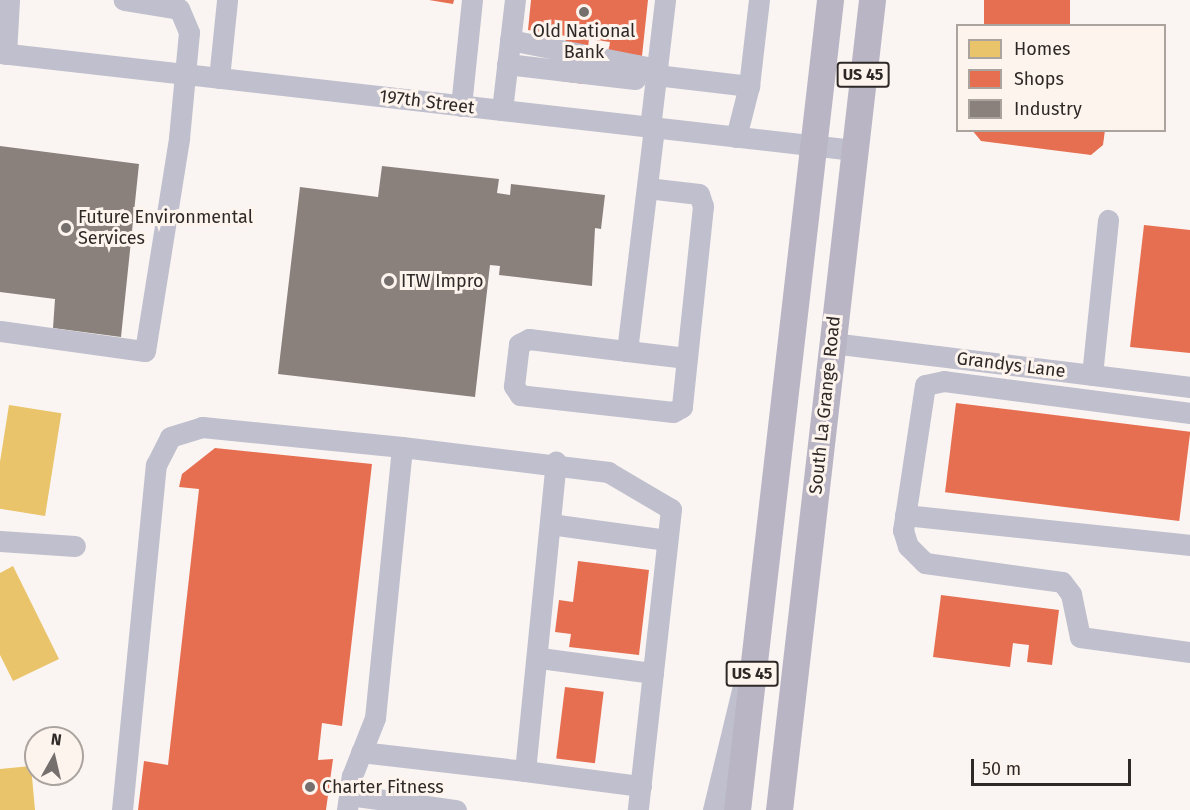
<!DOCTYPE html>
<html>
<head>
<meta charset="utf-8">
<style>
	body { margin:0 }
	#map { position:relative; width:1190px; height:810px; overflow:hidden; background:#faf5f2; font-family:"Fira Sans",sans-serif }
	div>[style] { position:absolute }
	.homes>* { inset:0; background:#e9c46a; transform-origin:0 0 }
	.shops>* { inset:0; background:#e76f51; transform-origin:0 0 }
	.industry>* { inset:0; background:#8a817c }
	.minor>* { height:21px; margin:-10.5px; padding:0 10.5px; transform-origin:10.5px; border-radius:10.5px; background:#bfbfcd }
	.major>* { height:27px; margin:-13.5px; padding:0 13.5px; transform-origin:13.5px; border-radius:13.5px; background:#b9b5c5 }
	.dots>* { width:16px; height:16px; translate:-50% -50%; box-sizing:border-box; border:3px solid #fef4ee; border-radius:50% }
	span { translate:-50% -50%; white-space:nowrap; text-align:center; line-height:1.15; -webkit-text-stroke:6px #fef4ee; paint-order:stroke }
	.shield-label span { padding:2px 4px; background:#fef4ee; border:2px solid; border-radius:4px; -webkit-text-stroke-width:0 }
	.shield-label { font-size:16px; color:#2e2927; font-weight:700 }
	.poi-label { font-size:18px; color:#2e2927 }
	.left { translate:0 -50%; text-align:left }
	.street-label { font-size:18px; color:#2e2927 }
	.legend { position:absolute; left:956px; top:24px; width:210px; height:108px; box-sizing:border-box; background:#fef4ee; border:2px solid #aba39e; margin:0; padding:8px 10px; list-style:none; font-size:18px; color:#2e2927 }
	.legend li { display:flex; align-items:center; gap:12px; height:30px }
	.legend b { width:30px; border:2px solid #aba39e }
	.north { position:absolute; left:24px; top:726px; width:60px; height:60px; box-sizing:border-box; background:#fef4ee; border:2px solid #aba39e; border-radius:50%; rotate:8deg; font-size:16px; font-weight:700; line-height:24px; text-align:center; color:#2e2927 }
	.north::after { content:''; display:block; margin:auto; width:21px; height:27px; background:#75706e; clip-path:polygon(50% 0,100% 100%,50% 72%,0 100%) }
	.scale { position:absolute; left:971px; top:759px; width:160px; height:27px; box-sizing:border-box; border:3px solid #2e2927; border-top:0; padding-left:8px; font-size:18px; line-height:21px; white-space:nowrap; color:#2e2927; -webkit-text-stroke:4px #fef4ee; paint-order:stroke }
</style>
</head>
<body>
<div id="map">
	<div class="homes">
		<i style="left:9px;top:405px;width:53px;height:104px;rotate:9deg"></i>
		<i style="clip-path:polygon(13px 566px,59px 659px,13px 681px,0 655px,0 573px)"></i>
		<i style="clip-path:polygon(31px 766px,35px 810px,0 810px,0 769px)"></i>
	</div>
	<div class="shops">
		<i style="clip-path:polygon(429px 0,454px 0,453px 4px)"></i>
		<i style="clip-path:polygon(531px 0,648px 0,642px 56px,608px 52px,610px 42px,589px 39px,584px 84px,561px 81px,566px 36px,528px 30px)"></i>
		<i style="left:984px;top:0;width:86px;height:26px"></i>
		<i style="clip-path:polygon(972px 130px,1105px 130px,1103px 145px,1091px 155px,981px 141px)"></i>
		<i style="clip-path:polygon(1144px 225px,1190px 230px,1190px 353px,1130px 347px)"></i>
		<i style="left:956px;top:403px;width:236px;height:90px;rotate:7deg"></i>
		<i style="clip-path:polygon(215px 448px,372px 464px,342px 726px,322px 723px,318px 760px,333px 759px,326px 810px,138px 810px,144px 761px,168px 765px,199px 489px,179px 487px,182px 474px)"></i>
		<i style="clip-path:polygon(578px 561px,649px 570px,639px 655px,569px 647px,571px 634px,555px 632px,559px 600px,573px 602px)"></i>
		<i style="clip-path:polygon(941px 595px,1059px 610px,1052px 665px,1027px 662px,1029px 645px,1013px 643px,1010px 667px,933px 657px)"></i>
		<i style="left:565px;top:687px;width:39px;height:72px;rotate:7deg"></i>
	</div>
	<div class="industry">
		<i style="clip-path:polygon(0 146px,139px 164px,121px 337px,53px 328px,55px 299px,0 292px)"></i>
		<i style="clip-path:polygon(382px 166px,499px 179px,497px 193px,510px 195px,511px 184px,605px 195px,601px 229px,595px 228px,592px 286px,499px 275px,500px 266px,490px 265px,475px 397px,278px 374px,300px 187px,378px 197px)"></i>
	</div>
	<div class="minor">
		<i style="left:510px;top:40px;width:150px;rotate:11.2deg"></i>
		<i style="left:0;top:53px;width:859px;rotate:6.48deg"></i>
		<i style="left:6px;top:54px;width:54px;rotate:-86.8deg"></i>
		<i style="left:507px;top:64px;width:129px;rotate:6.7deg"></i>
		<i style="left:656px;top:75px;width:94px;rotate:6.7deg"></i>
		<i style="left:219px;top:78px;width:78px;rotate:-84.1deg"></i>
		<i style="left:461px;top:106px;width:107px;rotate:-84.1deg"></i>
		<i style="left:502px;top:110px;width:111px;rotate:-83.3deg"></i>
		<i style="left:650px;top:128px;width:129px;rotate:-83.3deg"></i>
		<i style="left:736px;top:137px;width:53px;rotate:-75.7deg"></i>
		<i style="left:749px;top:86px;width:87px;rotate:-83.4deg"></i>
		<i style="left:647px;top:188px;width:52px;rotate:6.6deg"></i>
		<i style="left:699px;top:194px;width:13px;rotate:72deg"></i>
		<i style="left:703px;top:206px;width:202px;rotate:96deg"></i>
		<i style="left:682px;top:407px;width:10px;rotate:151deg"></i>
		<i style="left:673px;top:412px;width:154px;rotate:-173.7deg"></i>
		<i style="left:520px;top:395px;width:11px;rotate:-124deg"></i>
		<i style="left:514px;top:386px;width:42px;rotate:-83.2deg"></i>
		<i style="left:519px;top:344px;width:11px;rotate:-27deg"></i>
		<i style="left:529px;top:339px;width:99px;rotate:7deg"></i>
		<i style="left:627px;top:351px;width:225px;rotate:-83.1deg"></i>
		<i style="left:0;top:331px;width:146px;rotate:7.9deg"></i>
		<i style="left:145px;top:351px;width:216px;rotate:-80.9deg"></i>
		<i style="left:179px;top:138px;width:106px;rotate:-84.6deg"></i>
		<i style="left:189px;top:32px;width:25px;rotate:-113deg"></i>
		<i style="left:179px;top:9px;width:56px;rotate:-170.7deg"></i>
		<i style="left:832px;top:343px;width:361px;rotate:7deg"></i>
		<i style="left:627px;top:351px;width:60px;rotate:6.7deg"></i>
		<i style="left:1092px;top:375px;width:156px;rotate:-84.1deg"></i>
		<i style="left:1190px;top:413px;width:248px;rotate:-172.6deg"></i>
		<i style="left:944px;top:381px;width:19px;rotate:168deg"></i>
		<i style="left:925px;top:385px;width:147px;rotate:98.6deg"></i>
		<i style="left:903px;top:530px;width:17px;rotate:73deg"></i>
		<i style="left:908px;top:546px;width:24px;rotate:45deg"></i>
		<i style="left:925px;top:563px;width:138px;rotate:7.9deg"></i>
		<i style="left:1062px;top:582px;width:15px;rotate:53deg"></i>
		<i style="left:1071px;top:594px;width:44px;rotate:78.2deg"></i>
		<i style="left:1080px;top:637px;width:111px;rotate:7.8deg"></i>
		<i style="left:905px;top:515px;width:287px;rotate:6deg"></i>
		<i style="left:550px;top:524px;width:118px;rotate:7.8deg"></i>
		<i style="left:0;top:541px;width:75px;rotate:3.8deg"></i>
		<i style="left:540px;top:658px;width:114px;rotate:7.6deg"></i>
		<i style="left:361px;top:752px;width:165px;rotate:6.6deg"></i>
		<i style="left:525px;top:771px;width:311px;rotate:-84.3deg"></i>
		<i style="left:525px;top:771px;width:117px;rotate:7.4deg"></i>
		<i style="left:349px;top:795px;width:108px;rotate:8deg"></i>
		<i style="left:122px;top:810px;width:347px;rotate:-84.4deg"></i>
		<i style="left:156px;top:465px;width:31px;rotate:-63deg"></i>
		<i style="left:170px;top:437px;width:34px;rotate:-17deg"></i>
		<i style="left:202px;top:427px;width:201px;rotate:5.7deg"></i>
		<i style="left:347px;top:810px;width:34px;rotate:-82deg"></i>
		<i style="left:352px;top:776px;width:62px;rotate:-68.4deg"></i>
		<i style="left:375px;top:718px;width:272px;rotate:-84.3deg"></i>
		<i style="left:402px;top:447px;width:208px;rotate:6.9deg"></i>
		<i style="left:608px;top:472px;width:73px;rotate:30.4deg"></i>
		<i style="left:671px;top:509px;width:303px;rotate:96.3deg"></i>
		<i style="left:713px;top:810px;width:136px;rotate:-76.4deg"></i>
	</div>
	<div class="major">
		<i style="left:737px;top:810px;width:815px;rotate:-83.45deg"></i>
		<i style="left:779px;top:810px;width:815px;rotate:-83.45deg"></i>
	</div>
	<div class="dots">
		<i style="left:584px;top:12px;background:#75706e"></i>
		<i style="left:66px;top:228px;background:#75706e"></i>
		<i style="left:389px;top:281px;background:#75706e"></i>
		<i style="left:310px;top:787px;background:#75706e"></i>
	</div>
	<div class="shield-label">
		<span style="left:863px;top:75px">US 45</span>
		<span style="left:752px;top:674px">US 45</span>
	</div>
	<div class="poi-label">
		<span style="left:584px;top:42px">Old National<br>Bank</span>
		<span class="left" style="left:78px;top:228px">Future Environmental<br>Services</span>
		<span class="left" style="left:401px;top:281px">ITW Impro</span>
		<span class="left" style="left:322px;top:787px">Charter Fitness</span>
	</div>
	<div class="street-label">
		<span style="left:427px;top:102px;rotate:7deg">197th Street</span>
		<span style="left:1011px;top:365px;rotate:7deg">Grandys Lane</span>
		<span style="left:825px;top:405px;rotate:-84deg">South La Grange Road</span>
	</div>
	<ul class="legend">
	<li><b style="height:16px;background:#e9c46a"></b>Homes</li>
	<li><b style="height:16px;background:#e76f51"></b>Shops</li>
	<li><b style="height:16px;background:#8a817c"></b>Industry</li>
	</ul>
	<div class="north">N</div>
	<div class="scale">50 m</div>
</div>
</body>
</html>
